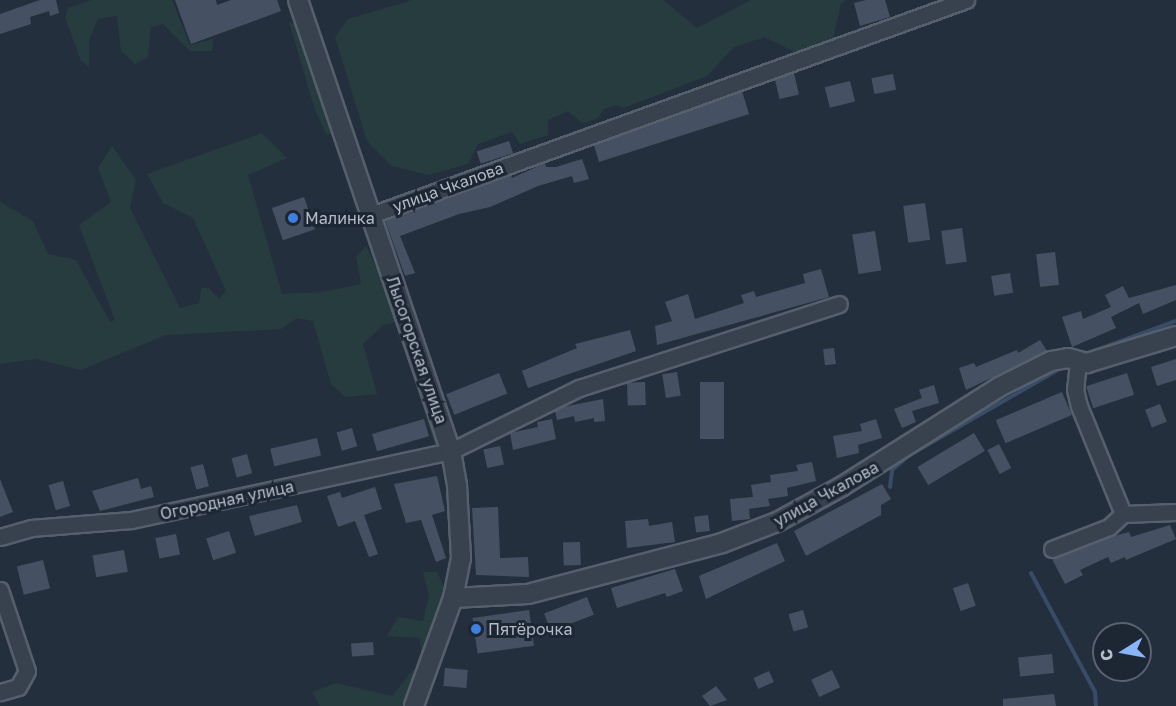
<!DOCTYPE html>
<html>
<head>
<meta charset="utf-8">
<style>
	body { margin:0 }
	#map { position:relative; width:1176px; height:706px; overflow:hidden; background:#242f3e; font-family:"Golos Text",sans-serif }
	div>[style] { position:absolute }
	.green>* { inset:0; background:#263c3f }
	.stream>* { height:4px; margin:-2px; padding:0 2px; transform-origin:2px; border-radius:2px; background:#394c67 }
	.building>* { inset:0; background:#455162; transform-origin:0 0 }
	.roads { filter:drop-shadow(2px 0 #565f6c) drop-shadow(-2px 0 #565f6c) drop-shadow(0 2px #565f6c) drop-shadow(0 -2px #565f6c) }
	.minor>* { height:15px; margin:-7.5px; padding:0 7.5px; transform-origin:7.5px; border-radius:7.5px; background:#38414e }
	.tertiary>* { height:18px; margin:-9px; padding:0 9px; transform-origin:9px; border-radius:9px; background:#38414e }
	.dots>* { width:16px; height:16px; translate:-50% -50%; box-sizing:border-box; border:3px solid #1d2633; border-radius:50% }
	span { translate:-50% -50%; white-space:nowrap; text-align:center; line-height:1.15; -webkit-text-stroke:6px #1d2633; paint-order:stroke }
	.street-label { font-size:16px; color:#b4bcc9 }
	.poi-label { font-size:16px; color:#b4bcc9 }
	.left { translate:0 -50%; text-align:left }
	.north { position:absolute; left:1092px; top:622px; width:60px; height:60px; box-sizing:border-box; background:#1d2633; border:2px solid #59626f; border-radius:50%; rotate:259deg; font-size:16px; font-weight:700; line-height:24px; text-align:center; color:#b4bcc9 }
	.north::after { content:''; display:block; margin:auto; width:21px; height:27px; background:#8ab4f8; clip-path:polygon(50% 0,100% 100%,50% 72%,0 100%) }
</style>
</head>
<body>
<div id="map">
	<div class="green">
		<i style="clip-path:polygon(92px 0,172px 0,190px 45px,213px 39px,212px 51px,190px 51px,163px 24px,151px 27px,148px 57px,135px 64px,121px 51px,117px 16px,98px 19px,89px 40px,89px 67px,81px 61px,65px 17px,68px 8px)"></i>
		<i style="clip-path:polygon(413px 0,663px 0,697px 28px,751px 0,846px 0,841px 4px,833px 39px,797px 53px,765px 37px,734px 47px,707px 76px,624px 108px,616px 105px,604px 109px,597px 119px,582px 123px,568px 111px,548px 120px,548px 135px,520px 144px,512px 132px,478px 144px,468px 164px,428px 175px,392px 166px,367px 141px,335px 37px,348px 19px)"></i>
		<i style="clip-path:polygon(289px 22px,298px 25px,334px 134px,326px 134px,315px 110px)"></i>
		<i style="clip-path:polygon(262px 133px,287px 158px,248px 175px,282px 294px,322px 292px,361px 284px,356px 257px,366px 246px,402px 322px,442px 443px,436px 449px,397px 322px,383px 325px,363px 344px,377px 394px,345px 397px,331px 384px,313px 321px,297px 318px,281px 329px,166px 335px,81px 370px,36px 359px,0 364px,0 202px,33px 221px,48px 254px,76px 260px,110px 322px,115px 320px,79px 225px,111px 202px,98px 168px,112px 146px,136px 180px,130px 208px,180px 308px,199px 303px,201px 288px,209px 288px,219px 299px,226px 291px,193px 218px,163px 203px,147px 174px)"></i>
		<i style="clip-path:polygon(423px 572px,437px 572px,448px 596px,422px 660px,420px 638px,387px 636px,398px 617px,423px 621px,429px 595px)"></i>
		<i style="clip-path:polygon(422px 669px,409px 706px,320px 706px,312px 692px,336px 683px,392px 696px,413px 670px)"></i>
	</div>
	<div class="stream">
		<i style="left:1083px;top:355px;width:99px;rotate:-20.1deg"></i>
		<i style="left:890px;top:487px;width:17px;rotate:-83deg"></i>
		<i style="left:892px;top:470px;width:21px;rotate:-41deg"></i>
		<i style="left:908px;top:456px;width:179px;rotate:-29.9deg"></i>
		<i style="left:1031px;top:573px;width:135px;rotate:61.7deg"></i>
		<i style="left:1095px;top:692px;width:14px;rotate:86deg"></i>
	</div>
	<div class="building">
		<i style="clip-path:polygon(40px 0,56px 0,59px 13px,50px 16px,49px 11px,30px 17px,31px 24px,0 34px,0 14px)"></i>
		<i style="clip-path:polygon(175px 0,216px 0,217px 5px,231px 0,277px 0,281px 11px,191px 44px)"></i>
		<i style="clip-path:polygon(866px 0,885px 0,890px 17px,860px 26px,854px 3px)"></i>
		<i style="left:794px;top:73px;width:22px;height:20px;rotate:77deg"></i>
		<i style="left:893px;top:74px;width:16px;height:22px;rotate:79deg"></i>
		<i style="left:850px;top:81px;width:21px;height:26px;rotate:76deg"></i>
		<i style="clip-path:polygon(742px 91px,749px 114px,599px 162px,594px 145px)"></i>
		<i style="left:509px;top:141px;width:13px;height:34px;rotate:72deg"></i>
		<i style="clip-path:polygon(582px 159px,589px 179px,574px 183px,572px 176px,538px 186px,490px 207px,459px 214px,400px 236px,415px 273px,405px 276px,385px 220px,511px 175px,512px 178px,545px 163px,546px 167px,556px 167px)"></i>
		<i style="left:304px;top:197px;width:34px;height:34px;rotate:71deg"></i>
		<i style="left:925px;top:203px;width:37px;height:22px;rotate:82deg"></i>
		<i style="left:962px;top:228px;width:34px;height:21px;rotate:82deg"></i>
		<i style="left:875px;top:231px;width:40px;height:23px;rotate:81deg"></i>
		<i style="left:1055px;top:252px;width:33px;height:19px;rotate:83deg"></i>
		<i style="clip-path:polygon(821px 269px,829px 297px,657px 345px,655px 326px,672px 321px,665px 302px,688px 294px,695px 319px,744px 303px,741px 295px,754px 291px,756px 297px,805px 283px,803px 274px)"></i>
		<i style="left:1010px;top:273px;width:20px;height:19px;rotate:81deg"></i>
		<i style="clip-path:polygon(1176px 285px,1176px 300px,1143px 314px,1139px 303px,1111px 317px,1116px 328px,1072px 347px,1062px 317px,1081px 311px,1083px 319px,1111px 307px,1105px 295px,1123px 286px,1129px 298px)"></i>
		<i style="clip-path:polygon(630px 330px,636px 351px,528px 388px,522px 371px,577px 348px,575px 344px)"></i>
		<i style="clip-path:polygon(1040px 340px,1047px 351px,966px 390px,959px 368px,974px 363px,976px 367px,1017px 350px,1018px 353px)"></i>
		<i style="left:834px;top:348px;width:16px;height:11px;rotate:83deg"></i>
		<i style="clip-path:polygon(1176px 359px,1176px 380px,1157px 386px,1151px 367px)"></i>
		<i style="left:677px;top:372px;width:24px;height:15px;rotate:81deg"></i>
		<i style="left:499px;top:373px;width:22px;height:57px;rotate:68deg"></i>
		<i style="left:1127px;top:373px;width:23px;height:43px;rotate:72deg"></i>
		<i style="left:645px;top:382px;width:23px;height:18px;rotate:88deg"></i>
		<i style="left:700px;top:382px;width:24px;height:57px"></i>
		<i style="clip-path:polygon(934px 385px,939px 403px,912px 411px,916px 422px,902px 428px,894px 409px,922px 398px,919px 390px)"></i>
		<i style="left:1062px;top:392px;width:25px;height:72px;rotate:67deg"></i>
		<i style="clip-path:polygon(603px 399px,605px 421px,594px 422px,594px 418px,575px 422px,574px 416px,557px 420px,555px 411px,563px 407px)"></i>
		<i style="left:1160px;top:404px;width:19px;height:16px;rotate:69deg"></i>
		<i style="left:424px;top:419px;width:18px;height:54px;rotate:74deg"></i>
		<i style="clip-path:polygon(552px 419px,556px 439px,513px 450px,510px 433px,538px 427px,537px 422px)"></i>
		<i style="clip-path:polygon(876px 419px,882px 438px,858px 445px,859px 453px,837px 458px,833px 436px,862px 431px,860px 424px)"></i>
		<i style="left:352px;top:428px;width:19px;height:16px;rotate:74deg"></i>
		<i style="left:974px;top:433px;width:21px;height:66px;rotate:59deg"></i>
		<i style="left:317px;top:438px;width:18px;height:48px;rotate:77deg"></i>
		<i style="left:999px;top:444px;width:27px;height:13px;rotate:63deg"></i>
		<i style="left:500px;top:446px;width:19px;height:17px;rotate:78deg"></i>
		<i style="left:247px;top:454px;width:20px;height:16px;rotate:75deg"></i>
		<i style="clip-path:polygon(812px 462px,816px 481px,787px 488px,788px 496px,768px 499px,770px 506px,749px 509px,750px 519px,732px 521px,730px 499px,753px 497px,751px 485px,771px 482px,770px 475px,798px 471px,796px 465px)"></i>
		<i style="left:203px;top:464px;width:23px;height:13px;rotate:75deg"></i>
		<i style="clip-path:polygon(437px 476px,445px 511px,432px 515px,446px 558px,436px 562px,421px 520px,406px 523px,394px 484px)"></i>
		<i style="clip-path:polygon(138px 478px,141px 489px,151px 486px,154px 497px,100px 511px,92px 491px)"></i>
		<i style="clip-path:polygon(0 479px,13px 512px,0 517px)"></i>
		<i style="left:63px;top:481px;width:26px;height:15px;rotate:74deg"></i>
		<i style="clip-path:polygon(882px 484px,891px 499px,881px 505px,881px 515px,806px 556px,794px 531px)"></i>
		<i style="clip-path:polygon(375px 487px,382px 509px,364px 515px,378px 554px,369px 557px,355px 521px,338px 527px,327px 496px,340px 492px,342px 498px)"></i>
		<i style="clip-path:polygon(297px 505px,302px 522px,255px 536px,249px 516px)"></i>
		<i style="clip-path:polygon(498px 507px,500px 558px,528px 557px,529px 577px,476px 575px,472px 508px)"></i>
		<i style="left:708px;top:515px;width:16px;height:14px;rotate:83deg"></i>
		<i style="clip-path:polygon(648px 519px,649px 526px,672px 522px,675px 542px,627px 548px,625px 521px)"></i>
		<i style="clip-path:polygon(1170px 525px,1176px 539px,1126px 560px,1125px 557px,1111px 563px,1108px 557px,1080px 570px,1083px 575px,1065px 584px,1052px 559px,1114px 536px,1129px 532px,1131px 537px)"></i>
		<i style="left:229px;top:531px;width:23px;height:24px;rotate:72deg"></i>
		<i style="left:176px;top:534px;width:21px;height:21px;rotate:79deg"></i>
		<i style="left:580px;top:542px;width:23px;height:17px;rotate:88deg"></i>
		<i style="clip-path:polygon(777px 543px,785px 561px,706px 599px,699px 576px)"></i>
		<i style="left:124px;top:550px;width:22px;height:32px;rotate:80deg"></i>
		<i style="left:43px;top:560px;width:29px;height:27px;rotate:76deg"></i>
		<i style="clip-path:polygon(675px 569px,683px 591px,667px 597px,665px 593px,617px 608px,611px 588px)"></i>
		<i style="left:968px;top:583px;width:24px;height:16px;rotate:71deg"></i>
		<i style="left:587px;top:597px;width:19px;height:46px;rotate:69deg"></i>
		<i style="left:529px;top:610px;width:36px;height:57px;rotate:82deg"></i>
		<i style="left:803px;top:610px;width:18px;height:15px;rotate:74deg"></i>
		<i style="left:373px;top:642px;width:13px;height:22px;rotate:86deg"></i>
		<i style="left:1052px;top:654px;width:19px;height:34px;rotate:84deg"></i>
		<i style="left:445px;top:668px;width:23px;height:18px;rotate:5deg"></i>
		<i style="left:832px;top:670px;width:19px;height:23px;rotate:65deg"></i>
		<i style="left:769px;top:671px;width:12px;height:17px;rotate:66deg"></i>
		<i style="clip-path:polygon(716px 686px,727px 700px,710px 706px,702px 696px)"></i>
		<i style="clip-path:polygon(1054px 694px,1056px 706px,1003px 706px,1003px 699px)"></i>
	</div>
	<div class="roads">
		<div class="minor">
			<i style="left:371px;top:215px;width:633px;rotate:-19.87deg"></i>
			<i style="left:1078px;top:362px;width:27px;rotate:96deg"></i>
			<i style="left:1075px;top:389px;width:17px;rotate:77deg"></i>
			<i style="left:1079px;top:406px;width:117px;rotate:67.8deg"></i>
			<i style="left:0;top:537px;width:32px;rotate:-16deg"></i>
			<i style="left:31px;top:528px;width:100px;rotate:-4.6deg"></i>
			<i style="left:131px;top:520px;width:327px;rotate:-12.2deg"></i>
			<i style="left:451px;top:451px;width:143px;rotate:-26.2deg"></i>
			<i style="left:579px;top:388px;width:273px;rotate:-17.9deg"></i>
			<i style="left:1052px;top:549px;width:61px;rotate:-21.1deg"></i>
			<i style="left:1109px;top:527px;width:19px;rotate:-43deg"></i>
			<i style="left:1123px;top:514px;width:53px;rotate:-2.2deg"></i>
			<i style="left:0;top:590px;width:85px;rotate:71.6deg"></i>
			<i style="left:27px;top:671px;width:18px;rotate:119deg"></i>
			<i style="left:18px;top:687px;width:19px;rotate:164deg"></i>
		</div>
		<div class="tertiary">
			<i style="left:298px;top:0;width:476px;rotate:71.3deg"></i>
			<i style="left:451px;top:451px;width:36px;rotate:80deg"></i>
			<i style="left:457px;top:486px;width:72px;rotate:86.8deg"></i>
			<i style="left:461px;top:558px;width:41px;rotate:101.3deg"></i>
			<i style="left:453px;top:598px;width:115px;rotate:109.9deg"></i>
			<i style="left:453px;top:598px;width:75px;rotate:-3.1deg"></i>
			<i style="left:528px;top:594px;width:201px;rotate:-14.7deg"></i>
			<i style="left:722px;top:543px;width:59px;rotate:-20.9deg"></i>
			<i style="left:777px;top:522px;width:73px;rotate:-28.7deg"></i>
			<i style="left:841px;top:487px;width:187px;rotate:-32.3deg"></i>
			<i style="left:999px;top:387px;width:58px;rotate:-26.6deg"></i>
			<i style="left:1051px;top:361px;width:17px;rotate:-10deg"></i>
			<i style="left:1068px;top:358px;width:20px;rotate:15deg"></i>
			<i style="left:1087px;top:363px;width:93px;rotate:-16.9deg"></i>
		</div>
	</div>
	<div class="dots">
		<i style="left:293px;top:218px;background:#3f7fe0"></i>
		<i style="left:476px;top:629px;background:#3f7fe0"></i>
	</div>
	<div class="street-label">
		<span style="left:448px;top:187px;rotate:-20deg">улица Чкалова</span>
		<span style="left:417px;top:350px;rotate:71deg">Лысогорская улица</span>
		<span style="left:826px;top:494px;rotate:-29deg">улица Чкалова</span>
		<span style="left:227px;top:500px;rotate:-12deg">Огородная улица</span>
	</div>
	<div class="poi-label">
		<span class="left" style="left:305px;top:218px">Малинка</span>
		<span class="left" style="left:488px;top:629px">Пятёрочка</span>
	</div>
	<div class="north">С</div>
</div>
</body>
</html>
